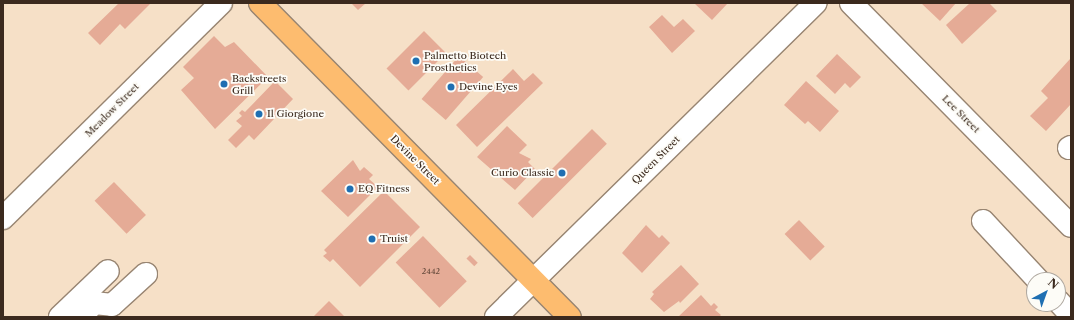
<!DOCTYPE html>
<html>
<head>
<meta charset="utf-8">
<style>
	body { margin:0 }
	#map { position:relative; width:1074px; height:320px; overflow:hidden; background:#f6e0c7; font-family:"Libre Caslon Text",serif }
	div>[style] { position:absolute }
	.building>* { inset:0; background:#e5ab96; transform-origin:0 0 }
	.roads { filter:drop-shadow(1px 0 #988572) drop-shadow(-1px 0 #988572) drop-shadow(0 1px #988572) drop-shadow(0 -1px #988572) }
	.minor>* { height:22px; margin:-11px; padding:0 11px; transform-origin:11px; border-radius:11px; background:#fff }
	.major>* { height:22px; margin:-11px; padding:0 11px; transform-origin:11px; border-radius:11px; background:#fdbc6f }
	.dots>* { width:11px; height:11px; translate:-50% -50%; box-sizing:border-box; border:2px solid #fdfcf7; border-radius:50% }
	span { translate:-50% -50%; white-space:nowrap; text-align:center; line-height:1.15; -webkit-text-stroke:3.5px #fdfcf7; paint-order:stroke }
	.number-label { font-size:8px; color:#664a3c }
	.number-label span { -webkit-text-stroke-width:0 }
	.poi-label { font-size:10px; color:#3b2a1e }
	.left { translate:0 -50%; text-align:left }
	.right { translate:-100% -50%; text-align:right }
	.street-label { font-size:10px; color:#3b2a1e }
	.frame { position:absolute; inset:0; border:4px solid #3b2a1e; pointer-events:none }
	.north { position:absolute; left:1026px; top:272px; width:40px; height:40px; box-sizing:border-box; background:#fdfcf7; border:1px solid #afa8a0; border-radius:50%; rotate:41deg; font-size:11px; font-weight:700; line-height:16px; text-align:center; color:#3b2a1e }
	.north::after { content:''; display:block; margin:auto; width:14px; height:18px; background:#1f6fb2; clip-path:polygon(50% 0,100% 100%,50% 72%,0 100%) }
</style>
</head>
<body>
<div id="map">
	<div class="building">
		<i style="clip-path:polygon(119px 3px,151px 3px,125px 29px,120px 24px,100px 45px,88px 33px)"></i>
		<i style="clip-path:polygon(351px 3px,366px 3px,358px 10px)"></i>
		<i style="clip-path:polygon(694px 3px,728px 3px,712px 20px)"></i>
		<i style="clip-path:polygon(921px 3px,956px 3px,940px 21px)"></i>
		<i style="clip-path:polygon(970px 3px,989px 3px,997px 11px,962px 44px,946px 25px)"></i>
		<i style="clip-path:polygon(662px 15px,674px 27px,683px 19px,695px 31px,672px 53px,649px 27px)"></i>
		<i style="left:424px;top:31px;width:31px;height:53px;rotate:45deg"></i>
		<i style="clip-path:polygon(214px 36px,225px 47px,234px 42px,268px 77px,215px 129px,181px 90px,194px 78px,183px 67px)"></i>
		<i style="clip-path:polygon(837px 54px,861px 77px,850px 88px,845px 83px,835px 94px,816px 76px)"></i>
		<i style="left:459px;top:56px;width:32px;height:57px;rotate:41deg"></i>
		<i style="clip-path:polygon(1070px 59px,1071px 104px,1046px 131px,1030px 116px,1048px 98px,1041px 91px)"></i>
		<i style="clip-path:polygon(513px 69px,524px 81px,533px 73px,543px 83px,477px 147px,456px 125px)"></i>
		<i style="clip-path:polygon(275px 81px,293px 99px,254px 140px,249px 135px,236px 148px,228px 140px,242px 126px,236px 121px,242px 116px,239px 113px,242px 110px,245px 112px)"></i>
		<i style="clip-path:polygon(806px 81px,839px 111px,820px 132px,808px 121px,805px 124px,784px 105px)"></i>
		<i style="clip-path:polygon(507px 126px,527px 145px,519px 153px,531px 159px,528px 162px,535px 169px,515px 190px,477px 157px)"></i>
		<i style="left:592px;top:129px;width:21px;height:105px;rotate:45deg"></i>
		<i style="clip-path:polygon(353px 160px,360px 171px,364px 167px,373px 175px,369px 179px,378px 187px,348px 217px,321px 191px)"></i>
		<i style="left:114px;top:182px;width:46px;height:27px;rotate:46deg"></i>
		<i style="clip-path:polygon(384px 191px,420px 227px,360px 287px,333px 259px,330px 262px,323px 256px,327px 253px,324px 250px)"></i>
		<i style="left:799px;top:220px;width:37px;height:20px;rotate:46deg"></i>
		<i style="clip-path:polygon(646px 225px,659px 238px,662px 235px,670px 243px,642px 273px,622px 253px)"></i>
		<i style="left:423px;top:236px;width:63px;height:38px;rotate:46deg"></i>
		<i style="left:470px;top:255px;width:11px;height:5px;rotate:45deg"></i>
		<i style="clip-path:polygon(681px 265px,699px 284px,680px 303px,679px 301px,664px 312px,650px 299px,654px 294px,652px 292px)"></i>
		<i style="clip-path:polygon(701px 295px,711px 306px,714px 303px,718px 307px,715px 310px,721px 315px,719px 317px,678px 317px)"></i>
		<i style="clip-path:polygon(329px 301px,345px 317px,313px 317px)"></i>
	</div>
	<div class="roads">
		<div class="minor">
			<i style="left:851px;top:3px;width:313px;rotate:45.4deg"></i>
			<i style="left:1069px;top:148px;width:2px;rotate:-27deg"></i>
			<i style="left:3px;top:218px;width:306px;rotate:-44.6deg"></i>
			<i style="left:983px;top:221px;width:81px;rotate:47deg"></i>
			<i style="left:1058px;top:301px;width:19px;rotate:47deg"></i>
			<i style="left:60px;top:317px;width:66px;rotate:-43.8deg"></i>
			<i style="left:81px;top:317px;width:19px;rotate:-47deg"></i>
			<i style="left:94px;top:303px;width:18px;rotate:6deg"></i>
			<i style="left:112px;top:305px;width:46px;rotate:-42.4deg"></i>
			<i style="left:496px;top:317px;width:448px;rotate:-44.5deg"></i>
		</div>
		<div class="major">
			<i style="left:260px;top:3px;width:441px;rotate:45.4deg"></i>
		</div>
	</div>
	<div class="dots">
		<i style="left:416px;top:61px;background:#1f6fb2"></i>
		<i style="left:224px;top:84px;background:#1f6fb2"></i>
		<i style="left:451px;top:87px;background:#1f6fb2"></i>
		<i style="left:259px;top:114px;background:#1f6fb2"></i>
		<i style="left:562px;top:173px;background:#1f6fb2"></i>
		<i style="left:350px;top:189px;background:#1f6fb2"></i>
		<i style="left:372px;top:239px;background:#1f6fb2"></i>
	</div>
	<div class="number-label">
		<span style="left:431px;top:272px">2442</span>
	</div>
	<div class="poi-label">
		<span class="left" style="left:424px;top:61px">Palmetto Biotech<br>Prosthetics</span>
		<span class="left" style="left:232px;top:84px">Backstreets<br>Grill</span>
		<span class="left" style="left:459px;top:87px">Devine Eyes</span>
		<span class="left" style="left:267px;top:114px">Il Giorgione</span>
		<span class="right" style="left:554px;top:173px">Curio Classic</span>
		<span class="left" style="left:358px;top:189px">EQ Fitness</span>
		<span class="left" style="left:380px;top:239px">Truist</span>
	</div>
	<div class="street-label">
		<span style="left:112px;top:110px;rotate:-45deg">Meadow Street</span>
		<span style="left:961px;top:114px;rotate:45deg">Lee Street</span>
		<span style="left:415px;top:160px;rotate:45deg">Devine Street</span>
		<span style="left:656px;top:160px;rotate:-45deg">Queen Street</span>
	</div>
	<div class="frame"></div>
	<div class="north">N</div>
</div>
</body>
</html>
